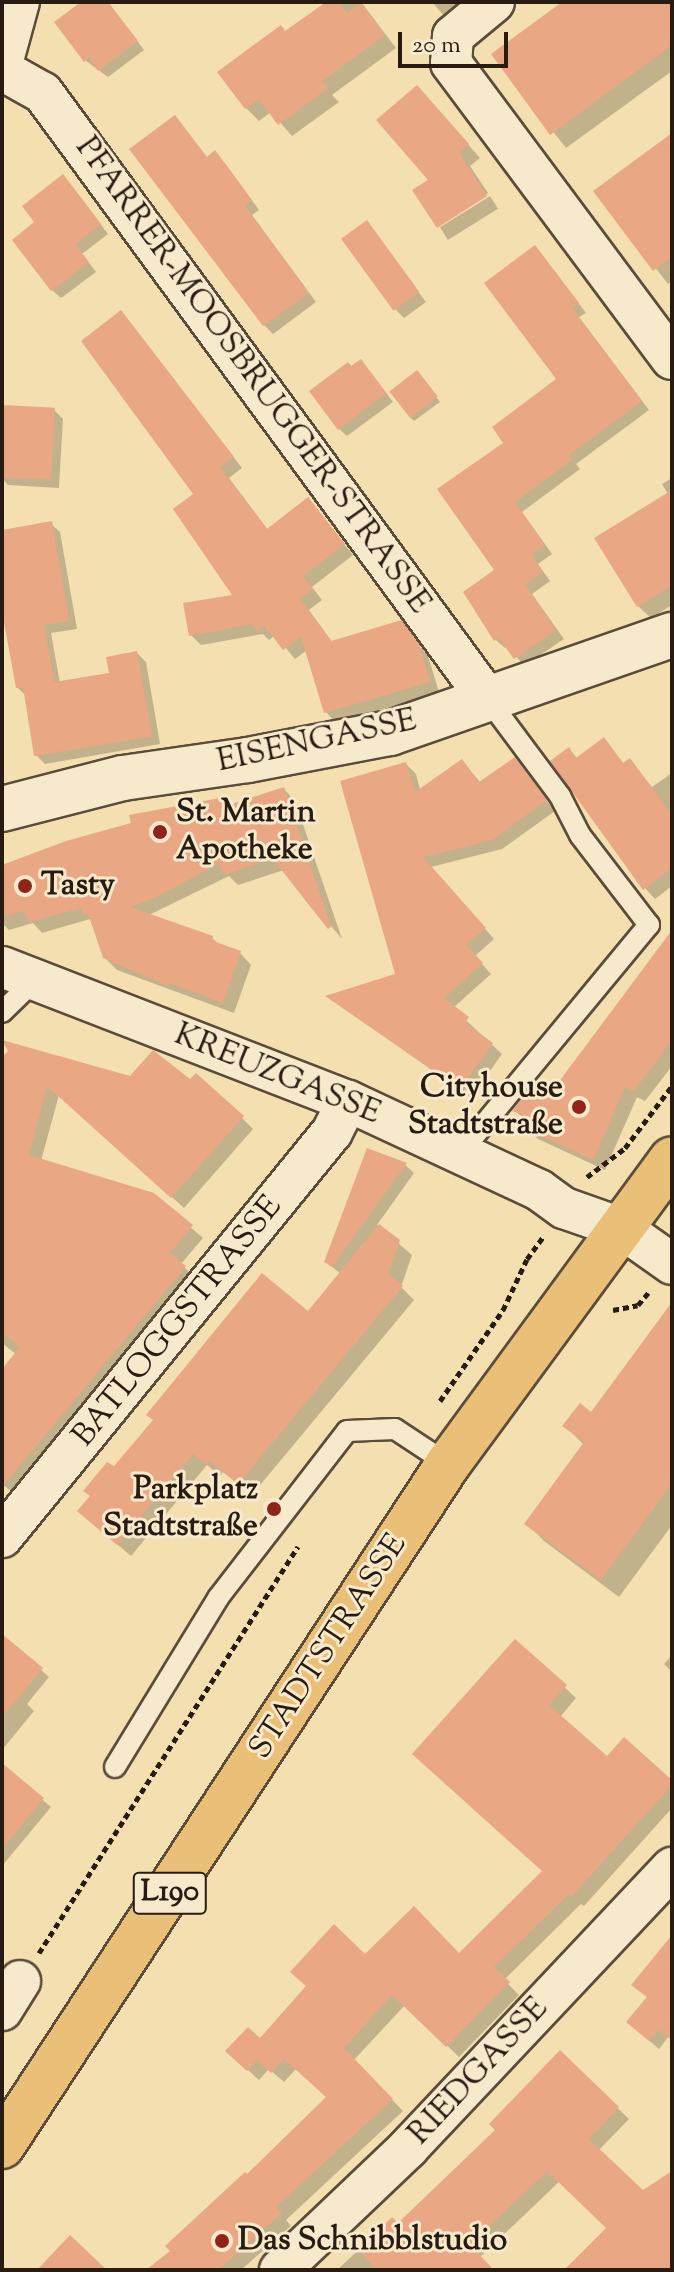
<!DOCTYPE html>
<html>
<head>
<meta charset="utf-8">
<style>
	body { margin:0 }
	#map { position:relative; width:674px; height:2272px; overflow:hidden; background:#f3dfb0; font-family:"Sorts Mill Goudy",serif }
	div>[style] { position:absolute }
	.shadow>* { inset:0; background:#0003; transform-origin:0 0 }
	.building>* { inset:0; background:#e9a883; transform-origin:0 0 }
	.path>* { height:5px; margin-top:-2.5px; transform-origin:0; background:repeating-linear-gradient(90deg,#281b11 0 6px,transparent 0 10px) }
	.roads { filter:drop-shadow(2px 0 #5b4c39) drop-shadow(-2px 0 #5b4c39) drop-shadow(0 2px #5b4c39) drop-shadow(0 -2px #5b4c39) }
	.lane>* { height:20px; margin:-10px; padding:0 10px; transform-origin:10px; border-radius:10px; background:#f7eacc }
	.street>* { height:40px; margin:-20px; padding:0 20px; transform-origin:20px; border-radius:20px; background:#f7eacc }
	.secondary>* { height:44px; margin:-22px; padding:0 22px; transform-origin:22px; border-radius:22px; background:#f7eacc }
	.primary>* { height:44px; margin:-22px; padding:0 22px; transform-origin:22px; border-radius:22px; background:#eac078 }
	.dots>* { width:22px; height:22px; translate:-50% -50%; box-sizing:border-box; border:4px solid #f7eacc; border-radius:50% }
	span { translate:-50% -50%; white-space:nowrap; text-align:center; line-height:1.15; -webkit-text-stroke:6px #f7eacc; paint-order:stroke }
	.shield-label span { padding:2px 6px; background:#f7eacc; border:2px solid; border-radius:6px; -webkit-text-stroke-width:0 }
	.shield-label { font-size:30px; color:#281b11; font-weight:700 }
	.street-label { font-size:32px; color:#281b11 }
	.poi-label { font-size:32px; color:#281b11; font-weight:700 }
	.left { translate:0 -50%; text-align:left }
	.right { translate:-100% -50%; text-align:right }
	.frame { position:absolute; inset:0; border:4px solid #281b11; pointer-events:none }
	.scale { position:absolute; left:398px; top:32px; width:110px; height:36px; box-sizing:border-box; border:4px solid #281b11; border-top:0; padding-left:10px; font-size:24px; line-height:28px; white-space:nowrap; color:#281b11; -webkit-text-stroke:6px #f7eacc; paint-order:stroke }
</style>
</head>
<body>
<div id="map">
	<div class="shadow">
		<i style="clip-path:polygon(84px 2px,108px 2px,144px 50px,108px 77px,86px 61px)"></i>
		<i style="clip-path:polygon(333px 2px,361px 2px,396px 48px,332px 95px,339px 102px,292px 136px,271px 112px,259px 121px,246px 108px,286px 33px)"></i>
		<i style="clip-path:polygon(432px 2px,465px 2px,445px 17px)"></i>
		<i style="clip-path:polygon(565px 2px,672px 2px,672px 71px,566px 148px,493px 55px)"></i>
		<i style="clip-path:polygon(429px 100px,480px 158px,470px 166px,488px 193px,439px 225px,431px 181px)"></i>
		<i style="clip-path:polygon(672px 135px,672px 281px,668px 284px,596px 191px)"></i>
		<i style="clip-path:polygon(208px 158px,224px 162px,259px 210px,252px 215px,316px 302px,273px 334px,264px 325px)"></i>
		<i style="clip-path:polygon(72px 186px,108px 234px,82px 254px,96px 272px,61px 298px,52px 290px,37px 223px)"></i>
		<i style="left:490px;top:196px;width:15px;height:59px;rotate:58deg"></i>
		<i style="clip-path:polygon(367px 222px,426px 302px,404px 318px,395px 309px)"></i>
		<i style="clip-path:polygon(543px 256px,586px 313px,579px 317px,649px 410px,576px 464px,580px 469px,522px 512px,552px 554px,538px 564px,550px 581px,532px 594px,564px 639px,524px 666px,508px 646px,505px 648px,496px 640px,497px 571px,506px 443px,559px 379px)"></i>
		<i style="clip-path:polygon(121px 312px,242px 468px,229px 478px,268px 530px,308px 500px,353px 555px,312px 587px,322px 600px,309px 610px,333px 643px,401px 623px,428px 656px,439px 692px,336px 723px,326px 712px,307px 650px,295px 659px,275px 635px,269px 640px,263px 634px,201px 645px,191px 635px,236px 596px)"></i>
		<i style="clip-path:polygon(351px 368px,369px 370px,393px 402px,347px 436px,339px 429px)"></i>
		<i style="clip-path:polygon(421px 377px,440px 402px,414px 421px,410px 417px)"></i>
		<i style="clip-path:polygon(54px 410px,63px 419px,59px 488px,8px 485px,2px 479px,2px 420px)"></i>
		<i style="clip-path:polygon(672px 478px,672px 605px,651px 618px,638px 606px,668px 494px,662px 484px)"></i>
		<i style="clip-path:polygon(51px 524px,60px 532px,77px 629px,51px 633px,60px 683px,111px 675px,137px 653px,146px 662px,160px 744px,45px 764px,36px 755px,26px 696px,17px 687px,2px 599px,2px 532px)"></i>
		<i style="clip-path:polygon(604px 740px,624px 764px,629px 760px,652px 787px,672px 773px,672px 886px,655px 899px,645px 888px,568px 749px,578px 759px)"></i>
		<i style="clip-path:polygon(514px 759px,555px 811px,502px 849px,431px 867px,494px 939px,475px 956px,491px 974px,453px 1008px,502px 1054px,471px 1098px,329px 997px,397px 975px,406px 764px,416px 774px,420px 790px,462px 761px,481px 783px)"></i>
		<i style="clip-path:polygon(284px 789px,295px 801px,342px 939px,284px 870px,238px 885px,229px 876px,149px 915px,212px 938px,221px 946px,240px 953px,251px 965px,234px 1013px,117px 970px,104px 957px,90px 919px,42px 933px,33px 923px,9px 930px,2px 923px,2px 867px,219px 800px,227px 808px)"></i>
		<i style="clip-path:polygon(672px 934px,672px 1066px,645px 1101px,637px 1097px,605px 1170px,538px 1139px,527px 1128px,530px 1123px,515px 1111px,549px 1098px)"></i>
		<i style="clip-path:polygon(2px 1042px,131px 1078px,242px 1118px,253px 1129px,184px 1208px,59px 1095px,41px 1161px,153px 1195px,203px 1238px,181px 1264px,196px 1279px,16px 1495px,2px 1484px,2px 1394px,27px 1363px,2px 1343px,2px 1060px,10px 1051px)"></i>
		<i style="clip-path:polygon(405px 1165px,414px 1173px,377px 1225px,412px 1255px,401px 1287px,414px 1300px,252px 1495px,223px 1472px,220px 1476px,207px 1465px,131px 1556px,92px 1523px,114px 1469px,308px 1314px,341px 1274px,326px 1262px)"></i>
		<i style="clip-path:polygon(672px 1316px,672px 1525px,619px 1597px,544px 1541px,527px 1524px,584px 1445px,565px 1426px,591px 1414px)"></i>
		<i style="clip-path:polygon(2px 1636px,49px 1677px,27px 1704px,34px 1711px,2px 1750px)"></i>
		<i style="clip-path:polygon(516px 1642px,576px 1698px,560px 1717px,607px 1759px,672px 1783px,672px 1808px,584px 1906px,581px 1904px,504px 1980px,519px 1995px,459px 2057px,405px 2005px,354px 2060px,403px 2111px,286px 2220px,291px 2226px,241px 2270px,149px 2270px,173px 2252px,328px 2098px,296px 2069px,284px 2082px,269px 2069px,259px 2080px,239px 2062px,260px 2040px,365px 1957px,459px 1956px,544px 1871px)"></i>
		<i style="clip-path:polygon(672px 1655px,672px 1672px,664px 1664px)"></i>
		<i style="clip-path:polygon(2px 1766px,51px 1807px,2px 1866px)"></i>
		<i style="clip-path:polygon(672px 1938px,672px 2040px,668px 2037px,659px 2049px,638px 2031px)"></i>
		<i style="clip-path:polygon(560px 2053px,629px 2119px,598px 2151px,643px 2193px,672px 2174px,672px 2270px,567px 2270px,609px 2228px,560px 2181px,480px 2257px,492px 2270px,337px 2270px,392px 2219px,398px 2225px,497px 2130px)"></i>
	</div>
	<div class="building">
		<i style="clip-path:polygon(81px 2px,108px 2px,138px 41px,98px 71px,89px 58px,84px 62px,54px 22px)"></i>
		<i style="clip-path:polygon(326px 2px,339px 2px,347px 13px,361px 3px,385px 35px,321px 82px,328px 88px,278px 125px,259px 99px,245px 109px,217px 72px,281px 25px,285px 31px)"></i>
		<i style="clip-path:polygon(562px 2px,672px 2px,672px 45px,550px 135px,491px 54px)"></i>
		<i style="clip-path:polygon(417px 85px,469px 144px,459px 153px,487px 196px,437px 228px,412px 190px,428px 180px,376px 120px)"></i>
		<i style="clip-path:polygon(175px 115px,207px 157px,215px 150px,252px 200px,245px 206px,309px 293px,263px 326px,129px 149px)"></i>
		<i style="clip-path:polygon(672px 133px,672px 257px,653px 271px,593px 191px)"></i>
		<i style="clip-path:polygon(63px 174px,101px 224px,75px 244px,89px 262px,51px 291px,12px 240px,34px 222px,22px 206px)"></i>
		<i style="left:367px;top:220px;width:89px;height:32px;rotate:54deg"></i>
		<i style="clip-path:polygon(535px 245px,579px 303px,572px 308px,642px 401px,569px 455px,573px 459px,515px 502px,545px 545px,531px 554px,543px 572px,525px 584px,556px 630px,514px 659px,499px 638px,494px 641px,463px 592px,494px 570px,437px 489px,503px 443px,492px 427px,556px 379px,484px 283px)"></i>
		<i style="clip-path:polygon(121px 310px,234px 457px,220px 467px,267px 529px,308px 497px,345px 544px,303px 576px,313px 589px,300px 599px,331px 641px,402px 620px,419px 644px,430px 682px,324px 713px,301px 637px,283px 650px,264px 625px,257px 631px,252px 624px,189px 636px,183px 603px,232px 595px,173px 509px,193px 494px,81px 341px)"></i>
		<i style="clip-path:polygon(361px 359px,386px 393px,338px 430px,309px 391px,348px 362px,351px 366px)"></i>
		<i style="left:417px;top:370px;width:34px;height:35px;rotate:52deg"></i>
		<i style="left:2px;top:405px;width:53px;height:72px;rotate:3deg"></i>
		<i style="clip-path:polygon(672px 490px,672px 585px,637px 607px,594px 538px)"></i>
		<i style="clip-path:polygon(52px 521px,69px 621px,44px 625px,54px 682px,109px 673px,106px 657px,137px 651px,152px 736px,34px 756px,23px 687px,16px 688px,2px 611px,2px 530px)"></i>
		<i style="clip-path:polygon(604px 737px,623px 763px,630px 758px,672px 815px,672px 868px,643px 890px,550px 761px,569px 747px,576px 758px)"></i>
		<i style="clip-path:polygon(515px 757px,547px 800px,492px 840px,423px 857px,486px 928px,466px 945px,483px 963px,444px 998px,469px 1017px,465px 1023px,493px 1043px,460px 1089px,325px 996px,395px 974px,340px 781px,406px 762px,415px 792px,462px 759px,479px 782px)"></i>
		<i style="clip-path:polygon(284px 787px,331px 927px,328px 929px,272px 858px,224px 875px,220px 863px,154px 898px,130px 907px,213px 936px,213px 941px,241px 951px,223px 1003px,170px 983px,168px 986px,103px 958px,88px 913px,83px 915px,81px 908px,29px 922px,24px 911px,2px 917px,2px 865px,66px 841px,131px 823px,129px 815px,220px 798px,223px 807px)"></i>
		<i style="clip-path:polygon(672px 930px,672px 1040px,634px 1091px,625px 1087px,593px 1160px,524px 1128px,532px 1118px,512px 1111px,534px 1084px,549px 1095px)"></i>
		<i style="clip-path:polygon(2px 1040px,130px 1076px,153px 1050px,190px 1079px,196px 1073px,244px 1116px,171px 1198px,47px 1086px,29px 1155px,154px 1193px,193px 1225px,170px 1253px,186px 1266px,2px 1487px,2px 1369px,20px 1347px,2px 1332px,2px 1057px,8px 1051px)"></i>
		<i style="clip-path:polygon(367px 1148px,407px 1163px,332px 1267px,324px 1262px)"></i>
		<i style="clip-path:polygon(379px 1224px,400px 1240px,388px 1274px,403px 1286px,238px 1484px,210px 1461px,207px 1465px,193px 1454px,117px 1545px,77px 1511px,90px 1496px,83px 1491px,107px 1462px,114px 1466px,153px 1420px,146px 1415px,262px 1273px,308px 1311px)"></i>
		<i style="clip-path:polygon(672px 1302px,672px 1483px,601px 1580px,524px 1524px,584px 1442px,562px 1426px,580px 1403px,591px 1412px)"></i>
		<i style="clip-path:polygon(2px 1634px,43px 1668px,2px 1717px)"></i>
		<i style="clip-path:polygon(515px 1639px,567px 1685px,549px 1705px,607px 1756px,624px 1737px,672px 1780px,672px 1785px,571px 1897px,569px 1894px,494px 1967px,510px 1982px,446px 2047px,392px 1995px,344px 2048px,393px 2099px,276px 2207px,282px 2213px,218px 2270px,146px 2270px,170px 2251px,165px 2246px,245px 2172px,247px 2174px,326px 2097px,284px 2059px,271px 2073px,257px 2060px,247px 2071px,225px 2051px,248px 2027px,260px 2038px,306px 1986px,290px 1972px,334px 1924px,365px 1954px,414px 1906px,459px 1953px,542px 1871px,412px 1754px)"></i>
		<i style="clip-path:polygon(2px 1763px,44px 1798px,2px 1849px)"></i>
		<i style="clip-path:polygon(672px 1935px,672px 2040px,658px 2030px,649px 2041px,626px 2022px,647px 1997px,631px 1985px)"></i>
		<i style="clip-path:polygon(560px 2050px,619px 2107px,589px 2139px,643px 2190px,672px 2171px,672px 2270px,564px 2270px,606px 2228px,547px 2171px,470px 2245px,494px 2270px,377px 2270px,358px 2250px,392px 2217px,398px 2223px,495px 2130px,489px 2124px)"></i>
		<i style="clip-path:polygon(70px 2235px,107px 2270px,37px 2270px)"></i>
	</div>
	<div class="path">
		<i style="left:587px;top:1177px;width:48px;rotate:-37.3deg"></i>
		<i style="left:625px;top:1148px;width:78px;rotate:-52.8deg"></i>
		<i style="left:613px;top:1310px;width:25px;rotate:-11deg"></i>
		<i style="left:638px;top:1305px;width:16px;rotate:-50deg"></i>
		<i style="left:440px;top:1401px;width:111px;rotate:-55.3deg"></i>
		<i style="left:503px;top:1310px;width:56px;rotate:-64.8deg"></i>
		<i style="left:527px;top:1259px;width:27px;rotate:-54deg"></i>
		<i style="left:39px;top:1953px;width:482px;rotate:-57.5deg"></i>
	</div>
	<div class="roads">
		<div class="lane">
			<i style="left:2px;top:1012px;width:45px;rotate:-44.1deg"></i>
			<i style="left:461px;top:1152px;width:295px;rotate:-50.4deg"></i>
			<i style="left:649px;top:925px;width:113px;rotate:-127.5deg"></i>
			<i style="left:580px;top:835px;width:44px;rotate:-117.1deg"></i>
			<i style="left:560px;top:796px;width:122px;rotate:-126.7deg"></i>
			<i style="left:115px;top:1767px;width:198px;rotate:-58.6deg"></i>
			<i style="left:218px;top:1598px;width:211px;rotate:-52.3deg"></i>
			<i style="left:347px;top:1431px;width:48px;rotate:-2.4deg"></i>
			<i style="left:395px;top:1429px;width:64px;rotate:33.4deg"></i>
		</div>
		<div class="street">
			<i style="left:494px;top:2px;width:53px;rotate:140.3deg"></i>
			<i style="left:453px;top:36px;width:27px;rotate:94deg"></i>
			<i style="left:451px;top:63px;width:369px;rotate:53.3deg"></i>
			<i style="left:2px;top:64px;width:64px;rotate:-74.7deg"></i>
			<i style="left:2px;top:70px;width:47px;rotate:29.3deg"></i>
			<i style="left:43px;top:93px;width:750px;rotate:53.73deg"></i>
			<i style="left:2px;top:967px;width:371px;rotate:21.2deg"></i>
			<i style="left:348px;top:1101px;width:211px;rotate:25deg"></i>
			<i style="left:539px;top:1190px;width:31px;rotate:36deg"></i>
			<i style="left:564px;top:1208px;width:60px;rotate:19.3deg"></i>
			<i style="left:621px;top:1228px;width:62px;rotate:35.2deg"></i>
			<i style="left:2px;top:1537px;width:522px;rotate:-50.83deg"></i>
			<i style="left:332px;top:1132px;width:35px;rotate:-63deg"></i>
			<i style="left:2px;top:2010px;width:34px;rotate:-58deg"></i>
			<i style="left:280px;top:2270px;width:177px;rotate:-43.6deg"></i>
			<i style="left:408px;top:2148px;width:385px;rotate:-46.7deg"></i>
		</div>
		<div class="secondary">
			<i style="left:2px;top:809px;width:125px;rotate:-14.4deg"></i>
			<i style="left:123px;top:778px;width:126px;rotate:-8.2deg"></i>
			<i style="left:248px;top:760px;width:145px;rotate:-10.8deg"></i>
			<i style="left:390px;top:733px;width:299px;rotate:-19.2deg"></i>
		</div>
		<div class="primary">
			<i style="left:2px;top:2146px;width:815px;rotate:-56.82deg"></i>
			<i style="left:448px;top:1464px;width:378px;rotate:-53.7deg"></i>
		</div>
	</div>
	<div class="dots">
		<i style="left:160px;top:832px;background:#8f2418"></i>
		<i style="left:25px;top:886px;background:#8f2418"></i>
		<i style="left:579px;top:1107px;background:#8f2418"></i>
		<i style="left:274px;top:1509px;background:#8f2418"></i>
		<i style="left:222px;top:2241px;background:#8f2418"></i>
	</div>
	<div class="shield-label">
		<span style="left:170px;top:1893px">L190</span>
	</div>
	<div class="street-label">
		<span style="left:252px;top:376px;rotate:54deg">PFARRER-MOOSBRUGGER-STRASSE</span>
		<span style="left:317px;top:742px;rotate:-12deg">EISENGASSE</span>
		<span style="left:277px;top:1075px;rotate:22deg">KREUZGASSE</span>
		<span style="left:178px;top:1322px;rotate:-51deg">BATLOGGSTRASSE</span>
		<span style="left:329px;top:1647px;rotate:-57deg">STADTSTRASSE</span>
		<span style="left:479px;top:2072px;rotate:-47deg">RIEDGASSE</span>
	</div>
	<div class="poi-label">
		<span class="left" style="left:176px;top:832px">St. Martin<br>Apotheke</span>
		<span class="left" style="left:41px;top:886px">Tasty</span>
		<span class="right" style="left:563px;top:1107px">Cityhouse<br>Stadtstraße</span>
		<span class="right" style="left:258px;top:1509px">Parkplatz<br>Stadtstraße</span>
		<span class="left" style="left:238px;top:2241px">Das Schnibblstudio</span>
	</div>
	<div class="frame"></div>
	<div class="scale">20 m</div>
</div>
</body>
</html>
